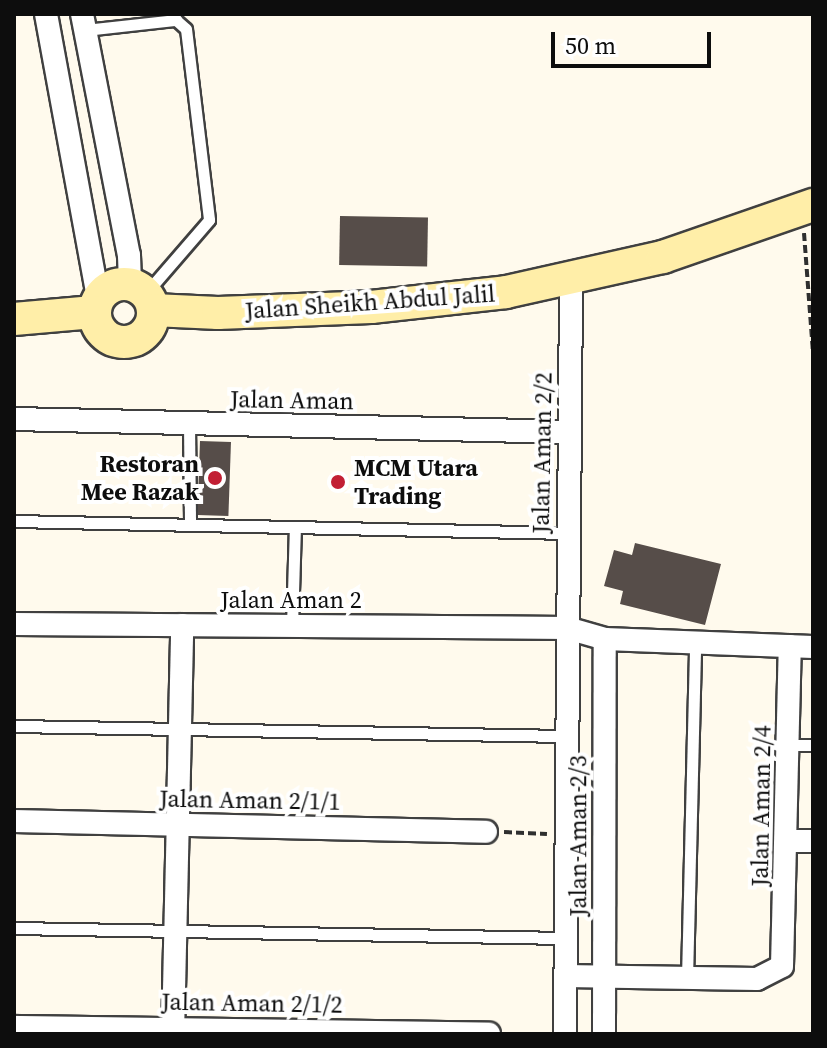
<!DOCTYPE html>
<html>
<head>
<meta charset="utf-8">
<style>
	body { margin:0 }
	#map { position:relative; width:827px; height:1048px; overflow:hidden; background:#fffaed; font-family:"Source Serif 4",serif }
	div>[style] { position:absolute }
	.building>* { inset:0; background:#564d49; transform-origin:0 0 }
	.path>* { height:4px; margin-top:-2px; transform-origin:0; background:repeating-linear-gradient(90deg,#2f2f2f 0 8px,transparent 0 12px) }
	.roads { filter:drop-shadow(2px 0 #404040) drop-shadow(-2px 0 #404040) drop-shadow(0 2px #404040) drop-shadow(0 -2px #404040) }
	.lane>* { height:11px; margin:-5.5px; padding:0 5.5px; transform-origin:5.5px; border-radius:5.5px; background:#fff }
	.street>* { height:22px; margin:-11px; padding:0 11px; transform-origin:11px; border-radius:11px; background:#fff }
	.secondary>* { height:32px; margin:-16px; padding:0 16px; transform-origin:16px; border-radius:16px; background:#ffeea8 }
	.secondary>.ring { margin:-16px; padding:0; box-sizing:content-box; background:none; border:32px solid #ffeea8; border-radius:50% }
	.dots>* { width:22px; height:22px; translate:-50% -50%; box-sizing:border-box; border:4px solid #fff; border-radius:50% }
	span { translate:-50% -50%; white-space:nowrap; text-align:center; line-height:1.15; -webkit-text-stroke:8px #fff; paint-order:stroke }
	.street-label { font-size:24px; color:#0d0d0d }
	.poi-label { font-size:24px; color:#0d0d0d; font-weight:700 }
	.right { translate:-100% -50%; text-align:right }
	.left { translate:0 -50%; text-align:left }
	.frame { position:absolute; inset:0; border:16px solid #0d0d0d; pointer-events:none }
	.scale { position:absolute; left:551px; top:32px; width:160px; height:36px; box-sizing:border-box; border:4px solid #0d0d0d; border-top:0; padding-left:10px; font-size:24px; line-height:28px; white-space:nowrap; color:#0d0d0d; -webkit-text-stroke:6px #fff; paint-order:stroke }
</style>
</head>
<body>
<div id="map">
	<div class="building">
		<i style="left:340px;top:216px;width:88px;height:49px;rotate:1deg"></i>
		<i style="left:200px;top:441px;width:31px;height:74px;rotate:2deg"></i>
		<i style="clip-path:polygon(635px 543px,721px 564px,705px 625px,620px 604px,623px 591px,604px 586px,614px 550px,632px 555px)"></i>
	</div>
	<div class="path">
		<i style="left:804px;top:233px;width:121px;rotate:85.7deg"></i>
		<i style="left:504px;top:832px;width:43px;rotate:2.7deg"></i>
	</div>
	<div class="roads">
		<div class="lane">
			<i style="left:85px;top:30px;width:92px;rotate:-6.3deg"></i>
			<i style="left:176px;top:20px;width:13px;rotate:42deg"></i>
			<i style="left:186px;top:29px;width:192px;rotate:83.1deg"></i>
			<i style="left:209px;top:220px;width:96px;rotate:130.8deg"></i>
			<i style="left:189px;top:424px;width:101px;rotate:89.4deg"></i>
			<i style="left:14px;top:521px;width:553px;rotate:1.24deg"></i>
			<i style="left:292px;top:626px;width:99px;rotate:-88.3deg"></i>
			<i style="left:14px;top:726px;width:552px;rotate:1.04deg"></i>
			<i style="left:788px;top:745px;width:25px"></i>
			<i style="left:14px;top:928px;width:551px;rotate:1.04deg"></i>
			<i style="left:687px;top:978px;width:335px;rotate:-88.6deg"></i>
		</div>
		<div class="street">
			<i style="left:46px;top:14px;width:288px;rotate:79.6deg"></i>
			<i style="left:82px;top:14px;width:246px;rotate:79deg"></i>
			<i style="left:129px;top:255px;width:29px;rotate:88deg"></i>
			<i style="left:14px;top:419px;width:555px;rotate:1.34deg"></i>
			<i style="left:14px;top:624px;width:553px;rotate:0.41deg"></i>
			<i style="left:567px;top:628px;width:40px;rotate:16deg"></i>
			<i style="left:605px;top:639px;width:208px;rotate:2.2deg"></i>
			<i style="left:14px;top:821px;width:472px;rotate:1.3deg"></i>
			<i style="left:787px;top:841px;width:26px"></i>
			<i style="left:565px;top:976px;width:192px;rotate:0.9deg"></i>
			<i style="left:757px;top:979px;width:28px;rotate:-27deg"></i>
			<i style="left:782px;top:966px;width:320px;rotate:-88.6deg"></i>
			<i style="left:14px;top:1027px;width:475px;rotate:0.8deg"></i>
			<i style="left:173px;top:1034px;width:409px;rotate:-88.7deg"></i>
			<i style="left:565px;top:1034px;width:755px;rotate:-89.54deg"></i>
			<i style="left:604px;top:1034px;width:395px;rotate:-89.9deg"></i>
		</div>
		<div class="secondary">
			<i class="ring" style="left:95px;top:284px;width:26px;height:26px"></i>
			<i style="left:153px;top:310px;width:65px;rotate:2.6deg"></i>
			<i style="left:218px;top:313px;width:153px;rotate:-2.2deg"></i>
			<i style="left:371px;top:307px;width:136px;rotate:-6.3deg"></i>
			<i style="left:506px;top:292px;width:161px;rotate:-12.6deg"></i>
			<i style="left:663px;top:257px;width:159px;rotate:-19.1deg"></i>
			<i style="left:14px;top:319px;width:80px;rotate:-5deg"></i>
		</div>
	</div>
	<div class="dots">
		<i style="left:215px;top:478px;background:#c21f34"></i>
		<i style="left:338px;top:482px;background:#c21f34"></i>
	</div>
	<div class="street-label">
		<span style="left:370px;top:302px;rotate:-4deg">Jalan Sheikh Abdul Jalil</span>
		<span style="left:292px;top:400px;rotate:1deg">Jalan Aman</span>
		<span style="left:542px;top:453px;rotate:-89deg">Jalan Aman 2/2</span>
		<span style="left:291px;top:600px">Jalan Aman 2</span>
		<span style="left:250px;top:800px;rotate:1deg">Jalan Aman 2/1/1</span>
		<span style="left:761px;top:806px;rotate:-89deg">Jalan Aman 2/4</span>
		<span style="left:578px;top:836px;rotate:-90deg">Jalan Aman 2/3</span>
		<span style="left:252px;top:1003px;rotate:1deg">Jalan Aman 2/1/2</span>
	</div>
	<div class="poi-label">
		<span class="right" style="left:199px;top:478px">Restoran<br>Mee Razak</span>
		<span class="left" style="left:354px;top:482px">MCM Utara<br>Trading</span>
	</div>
	<div class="frame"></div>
	<div class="scale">50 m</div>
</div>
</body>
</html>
